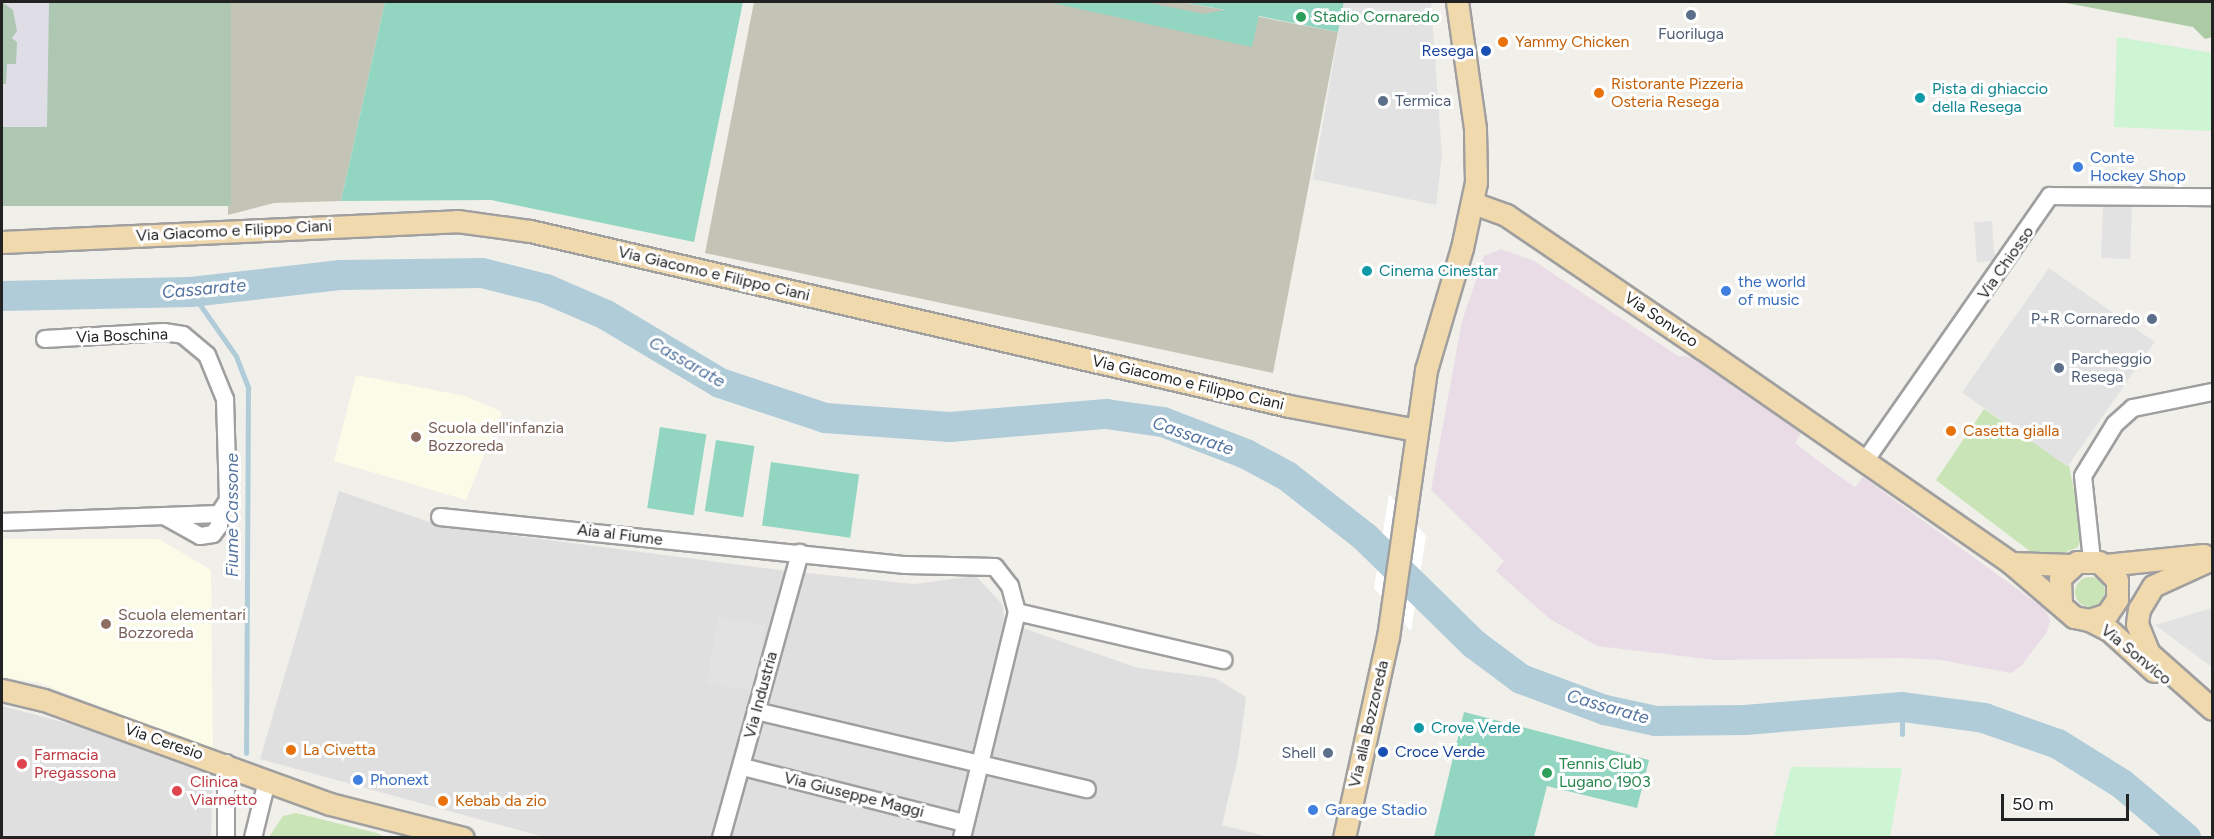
<!DOCTYPE html>
<html>
<head>
<meta charset="utf-8">
<style>
	body { margin:0 }
	#map { position:relative; width:2214px; height:839px; overflow:hidden; background:#f1efea; font-family:Figtree,sans-serif }
	div>[style] { position:absolute }
	.residential>* { inset:0; background:#e0dfdf }
	.industrial>* { inset:0; background:#e9dce6 }
	.education>* { inset:0; background:#fafce7 }
	.construction>* { inset:0; background:#c3c4b6 }
	.grass>* { inset:0; background:#c9e4b6 }
	.round { border-radius:50% }
	.forest>* { inset:0; background:#accba4 }
	.cemetery>* { inset:0; background:#adc7b3; transform-origin:0 0 }
	.park>* { inset:0; background:#cdf4d3 }
	.pitch>* { inset:0; background:#92d5c1; transform-origin:0 0 }
	.parking>* { inset:0; background:#e2e2e2; transform-origin:0 0 }
	.plaza>* { inset:0; background:#dfdee6 }
	.pier>* { inset:0; background:#fff }
	.stream>* { height:5px; margin:-2.5px; padding:0 2.5px; transform-origin:2.5px; border-radius:2.5px; background:#b0ccd8 }
	.river>* { height:30px; margin:-15px; padding:0 15px; transform-origin:15px; border-radius:15px; background:#b0ccd8 }
	.roads { filter:drop-shadow(2px 0 #9f9f9f) drop-shadow(-2px 0 #9f9f9f) drop-shadow(0 2px #9f9f9f) drop-shadow(0 -2px #9f9f9f) }
	.minor>* { height:16px; margin:-8px; padding:0 8px; transform-origin:8px; border-radius:8px; background:#fff }
	.major>* { height:21px; margin:-10.5px; padding:0 10.5px; transform-origin:10.5px; border-radius:10.5px; background:#f1d9ae }
	.dots>* { width:16px; height:16px; translate:-50% -50%; box-sizing:border-box; border:3px solid #fff; border-radius:50% }
	span { translate:-50% -50%; white-space:nowrap; text-align:center; line-height:1.15; -webkit-text-stroke:6px #fff; paint-order:stroke }
	.leisure-label { font-size:16px; color:#27864d }
	.left { translate:0 -50%; text-align:left }
	.service-label { font-size:16px; color:#4e5e75 }
	.right { translate:-100% -50%; text-align:right }
	.food-label { font-size:16px; color:#c56008 }
	.transit-label { font-size:16px; color:#164399 }
	.culture-label { font-size:16px; color:#0d838f }
	.shop-label { font-size:16px; color:#366cbe }
	.street-label { font-size:16px; color:#222 }
	.education-label { font-size:16px; color:#785e54 }
	.health-label { font-size:16px; color:#be3a42 }
	.water-label { font-size:18px; color:#5575a0; font-style:italic }
	.frame { position:absolute; inset:0; border:3px solid #222; pointer-events:none }
	.scale { position:absolute; left:2001px; top:794px; width:128px; height:27px; box-sizing:border-box; border:3px solid #222; border-top:0; padding-left:8px; font-size:18px; line-height:21px; white-space:nowrap; color:#222; -webkit-text-stroke:4px #fff; paint-order:stroke }
</style>
</head>
<body>
<div id="map">
	<div class="residential">
		<i style="clip-path:polygon(339px 491px,441px 526px,788px 571px,719px 837px,544px 837px,260px 759px)"></i>
		<i style="clip-path:polygon(797px 572px,914px 584px,976px 576px,1002px 604px,1005px 622px,1138px 668px,1215px 678px,1246px 697px,1238px 758px,1222px 825px,1270px 837px,730px 838px)"></i>
		<i style="clip-path:polygon(2px 706px,134px 741px,213px 770px,211px 837px,2px 837px)"></i>
	</div>
	<div class="industrial">
		<i style="clip-path:polygon(1501px 249px,1534px 261px,1678px 356px,1692px 357px,1801px 433px,1795px 443px,1825px 466px,1855px 487px,1863px 477px,2046px 610px,2050px 621px,2047px 632px,2021px 666px,2011px 673px,1940px 660px,1903px 658px,1716px 660px,1597px 646px,1550px 619px,1496px 571px,1504px 561px,1431px 490px,1462px 321px,1484px 256px)"></i>
	</div>
	<div class="education">
		<i style="clip-path:polygon(356px 375px,466px 396px,502px 412px,466px 500px,334px 461px)"></i>
		<i style="clip-path:polygon(2px 539px,159px 539px,211px 570px,213px 751px,40px 683px,2px 677px)"></i>
	</div>
	<div class="construction">
		<i style="clip-path:polygon(231px 2px,385px 2px,341px 201px,274px 203px,228px 215px)"></i>
		<i style="clip-path:polygon(754px 2px,1182px 2px,1338px 32px,1273px 373px,705px 253px)"></i>
	</div>
	<div class="grass">
		<i style="clip-path:polygon(1984px 409px,2069px 466px,2083px 534px,2078px 547px,2057px 556px,2031px 552px,1936px 480px)"></i>
		<i class="round" style="left:2075px;top:577px;width:30px;height:30px"></i>
		<i style="clip-path:polygon(296px 813px,377px 833px,384px 837px,269px 837px,283px 816px)"></i>
	</div>
	<div class="forest">
		<i style="clip-path:polygon(2061px 2px,2212px 2px,2212px 37px,2205px 39px,2193px 27px)"></i>
	</div>
	<div class="cemetery">
		<i style="left:2px;top:2px;width:229px;height:204px"></i>
	</div>
	<div class="park">
		<i style="clip-path:polygon(2117px 37px,2212px 53px,2212px 131px,2114px 127px)"></i>
		<i style="clip-path:polygon(1791px 767px,1902px 768px,1890px 837px,1774px 837px)"></i>
	</div>
	<div class="pitch">
		<i style="clip-path:polygon(385px 2px,743px 2px,694px 242px,491px 200px,341px 201px)"></i>
		<i style="clip-path:polygon(1048px 2px,1145px 2px,1204px 14px,1225px 10px,1182px 2px,1344px 2px,1338px 32px,1259px 16px,1252px 47px)"></i>
		<i style="left:660px;top:427px;width:47px;height:82px;rotate:9deg"></i>
		<i style="left:716px;top:440px;width:39px;height:72px;rotate:9deg"></i>
		<i style="left:771px;top:462px;width:89px;height:64px;rotate:8deg"></i>
		<i style="clip-path:polygon(1464px 712px,1649px 760px,1637px 808px,1547px 786px,1534px 837px,1434px 837px)"></i>
	</div>
	<div class="parking">
		<i style="clip-path:polygon(1344px 2px,1431px 2px,1442px 156px,1436px 205px,1313px 179px)"></i>
		<i style="left:2103px;top:204px;width:29px;height:54px;rotate:2deg"></i>
		<i style="left:1992px;top:221px;width:40px;height:18px;rotate:86deg"></i>
		<i style="left:2049px;top:268px;width:129px;height:152px;rotate:35deg"></i>
		<i style="clip-path:polygon(2212px 608px,2212px 667px,2155px 625px)"></i>
		<i style="left:718px;top:617px;width:48px;height:67px;rotate:10deg"></i>
	</div>
	<div class="plaza">
		<i style="clip-path:polygon(2px 2px,49px 2px,47px 127px,2px 127px,2px 84px,6px 84px,7px 64px,16px 64px,17px 42px,12px 38px,17px 31px,13px 10px)"></i>
	</div>
	<div class="pier">
		<i style="clip-path:polygon(1389px 494px,1426px 536px,1411px 631px,1374px 588px)"></i>
	</div>
	<div class="stream">
		<i style="left:191px;top:292px;width:78px;rotate:54.9deg"></i>
		<i style="left:236px;top:356px;width:34px;rotate:69deg"></i>
		<i style="left:248px;top:388px;width:365px;rotate:90.3deg"></i>
		<i style="left:1902px;top:707px;width:27px;rotate:90deg"></i>
	</div>
	<div class="river">
		<i style="left:2px;top:296px;width:189px;rotate:-1.2deg"></i>
		<i style="left:191px;top:292px;width:151px;rotate:-6.5deg"></i>
		<i style="left:341px;top:275px;width:141px;rotate:-0.8deg"></i>
		<i style="left:482px;top:273px;width:66px;rotate:14deg"></i>
		<i style="left:546px;top:289px;width:65px;rotate:23.4deg"></i>
		<i style="left:606px;top:315px;width:133px;rotate:30.8deg"></i>
		<i style="left:720px;top:383px;width:111px;rotate:18.4deg"></i>
		<i style="left:825px;top:418px;width:125px;rotate:4.1deg"></i>
		<i style="left:950px;top:427px;width:157px;rotate:-4.8deg"></i>
		<i style="left:1106px;top:414px;width:58px;rotate:8deg"></i>
		<i style="left:1163px;top:422px;width:89px;rotate:21.1deg"></i>
		<i style="left:1246px;top:454px;width:47px;rotate:28.2deg"></i>
		<i style="left:1287px;top:476px;width:99px;rotate:38deg"></i>
		<i style="left:1365px;top:537px;width:153px;rotate:44.5deg"></i>
		<i style="left:1474px;top:644px;width:59px;rotate:36.7deg"></i>
		<i style="left:1521px;top:679px;width:90px;rotate:20.3deg"></i>
		<i style="left:1605px;top:710px;width:52px;rotate:12.2deg"></i>
		<i style="left:1656px;top:721px;width:89px;rotate:-0.6deg"></i>
		<i style="left:1745px;top:720px;width:158px;rotate:-4.7deg"></i>
		<i style="left:1902px;top:707px;width:83px;rotate:7.6deg"></i>
		<i style="left:1984px;top:718px;width:78px;rotate:19.4deg"></i>
		<i style="left:2058px;top:744px;width:75px;rotate:32deg"></i>
		<i style="left:2122px;top:784px;width:84px;rotate:40.2deg"></i>
	</div>
	<div class="roads">
		<div class="minor">
			<i style="left:45px;top:339px;width:119px;rotate:-3.4deg"></i>
			<i style="left:164px;top:332px;width:19px;rotate:9deg"></i>
			<i style="left:183px;top:335px;width:31px;rotate:40deg"></i>
			<i style="left:207px;top:355px;width:48px;rotate:67.8deg"></i>
			<i style="left:225px;top:399px;width:101px;rotate:88.3deg"></i>
			<i style="left:228px;top:500px;width:17px;rotate:123deg"></i>
			<i style="left:1865px;top:461px;width:323px;rotate:-55.1deg"></i>
			<i style="left:2050px;top:196px;width:162px;rotate:0.4deg"></i>
			<i style="left:440px;top:517px;width:468px;rotate:5.9deg"></i>
			<i style="left:906px;top:565px;width:89px;rotate:1.3deg"></i>
			<i style="left:995px;top:567px;width:24px;rotate:52deg"></i>
			<i style="left:1010px;top:586px;width:27px;rotate:75deg"></i>
			<i style="left:1017px;top:612px;width:233px;rotate:103.7deg"></i>
			<i style="left:2px;top:522px;width:217px;rotate:-2.1deg"></i>
			<i style="left:219px;top:514px;width:12px;rotate:90deg"></i>
			<i style="left:219px;top:526px;width:10px;rotate:127deg"></i>
			<i style="left:213px;top:534px;width:13px;rotate:171deg"></i>
			<i style="left:200px;top:536px;width:38px;rotate:-151deg"></i>
			<i style="left:2092px;top:560px;width:84px;rotate:-96.1deg"></i>
			<i style="left:2083px;top:476px;width:61px;rotate:-58.4deg"></i>
			<i style="left:2115px;top:424px;width:24px;rotate:-42deg"></i>
			<i style="left:2133px;top:408px;width:81px;rotate:-11.4deg"></i>
			<i style="left:1017px;top:612px;width:212px;rotate:13.1deg"></i>
			<i style="left:756px;top:711px;width:340px;rotate:13.3deg"></i>
			<i style="left:743px;top:767px;width:229px;rotate:14.2deg"></i>
			<i style="left:226px;top:838px;width:75px;rotate:-90deg"></i>
			<i style="left:253px;top:838px;width:59px;rotate:-76.2deg"></i>
			<i style="left:721px;top:838px;width:296px;rotate:-74.5deg"></i>
		</div>
		<div class="major">
			<i style="left:1473px;top:203px;width:35px;rotate:20deg"></i>
			<i style="left:1506px;top:215px;width:237px;rotate:34.2deg"></i>
			<i style="left:1702px;top:348px;width:376px;rotate:34.8deg"></i>
			<i style="left:2011px;top:563px;width:83px;rotate:40.6deg"></i>
			<i style="left:2074px;top:617px;width:15px;rotate:11deg"></i>
			<i style="left:2089px;top:620px;width:19px;rotate:-18deg"></i>
			<i style="left:2107px;top:614px;width:18px;rotate:-56deg"></i>
			<i style="left:2117px;top:599px;width:19px;rotate:-90deg"></i>
			<i style="left:2117px;top:580px;width:25px;rotate:-135deg"></i>
			<i style="left:2099px;top:562px;width:22px;rotate:180deg"></i>
			<i style="left:2077px;top:562px;width:23px;rotate:137deg"></i>
			<i style="left:2060px;top:578px;width:25px;rotate:88deg"></i>
			<i style="left:2px;top:242px;width:455px;rotate:-2.6deg"></i>
			<i style="left:457px;top:221px;width:74px;rotate:7.8deg"></i>
			<i style="left:530px;top:231px;width:779px;rotate:12.98deg"></i>
			<i style="left:1289px;top:406px;width:129px;rotate:10.7deg"></i>
			<i style="left:2212px;top:559px;width:65px;rotate:155.4deg"></i>
			<i style="left:2153px;top:586px;width:27px;rotate:121deg"></i>
			<i style="left:2139px;top:609px;width:15px;rotate:98deg"></i>
			<i style="left:2137px;top:624px;width:31px;rotate:68deg"></i>
			<i style="left:2149px;top:653px;width:84px;rotate:41.6deg"></i>
			<i style="left:2011px;top:563px;width:60px;rotate:1.9deg"></i>
			<i style="left:2105px;top:565px;width:99px;rotate:-5.8deg"></i>
			<i style="left:2089px;top:620px;width:22px;rotate:27deg"></i>
			<i style="left:2109px;top:630px;width:61px;rotate:42.3deg"></i>
			<i style="left:2px;top:690px;width:43px;rotate:13.4deg"></i>
			<i style="left:44px;top:700px;width:304px;rotate:20deg"></i>
			<i style="left:330px;top:804px;width:137px;rotate:14.3deg"></i>
			<i style="left:1344px;top:838px;width:206px;rotate:-77.7deg"></i>
			<i style="left:1388px;top:637px;width:270px;rotate:-81.9deg"></i>
			<i style="left:1426px;top:370px;width:127px;rotate:-73.6deg"></i>
			<i style="left:1462px;top:248px;width:67px;rotate:-78deg"></i>
			<i style="left:1476px;top:182px;width:54px;rotate:-91.1deg"></i>
			<i style="left:1475px;top:128px;width:127px;rotate:-98.1deg"></i>
		</div>
	</div>
	<div class="dots">
		<i style="left:1691px;top:15px;background:#5c6f8a"></i>
		<i style="left:1301px;top:17px;background:#2e9e5b"></i>
		<i style="left:1503px;top:42px;background:#e8710a"></i>
		<i style="left:1486px;top:51px;background:#1a4fb4"></i>
		<i style="left:1599px;top:93px;background:#e8710a"></i>
		<i style="left:1920px;top:98px;background:#0f9aa8"></i>
		<i style="left:1383px;top:101px;background:#5c6f8a"></i>
		<i style="left:2078px;top:167px;background:#3f7fe0"></i>
		<i style="left:1367px;top:271px;background:#0f9aa8"></i>
		<i style="left:1726px;top:291px;background:#3f7fe0"></i>
		<i style="left:2152px;top:319px;background:#5c6f8a"></i>
		<i style="left:2059px;top:368px;background:#5c6f8a"></i>
		<i style="left:1951px;top:431px;background:#e8710a"></i>
		<i style="left:416px;top:437px;background:#8d6e63"></i>
		<i style="left:106px;top:624px;background:#8d6e63"></i>
		<i style="left:1419px;top:728px;background:#0f9aa8"></i>
		<i style="left:291px;top:750px;background:#e8710a"></i>
		<i style="left:1383px;top:752px;background:#1a4fb4"></i>
		<i style="left:1328px;top:753px;background:#5c6f8a"></i>
		<i style="left:22px;top:764px;background:#e0444e"></i>
		<i style="left:1547px;top:773px;background:#2e9e5b"></i>
		<i style="left:358px;top:780px;background:#3f7fe0"></i>
		<i style="left:177px;top:791px;background:#e0444e"></i>
		<i style="left:443px;top:801px;background:#e8710a"></i>
		<i style="left:1313px;top:810px;background:#3f7fe0"></i>
	</div>
	<div class="leisure-label">
		<span class="left" style="left:1313px;top:17px">Stadio Cornaredo</span>
		<span class="left" style="left:1559px;top:773px">Tennis Club<br>Lugano 1903</span>
	</div>
	<div class="service-label">
		<span style="left:1691px;top:34px">Fuoriluga</span>
		<span class="left" style="left:1395px;top:101px">Termica</span>
		<span class="right" style="left:2140px;top:319px">P+R Cornaredo</span>
		<span class="left" style="left:2071px;top:368px">Parcheggio<br>Resega</span>
		<span class="right" style="left:1316px;top:753px">Shell</span>
	</div>
	<div class="food-label">
		<span class="left" style="left:1515px;top:42px">Yammy Chicken</span>
		<span class="left" style="left:1611px;top:93px">Ristorante Pizzeria<br>Osteria Resega</span>
		<span class="left" style="left:1963px;top:431px">Casetta gialla</span>
		<span class="left" style="left:303px;top:750px">La Civetta</span>
		<span class="left" style="left:455px;top:801px">Kebab da zio</span>
	</div>
	<div class="transit-label">
		<span class="right" style="left:1474px;top:51px">Resega</span>
		<span class="left" style="left:1395px;top:752px">Croce Verde</span>
	</div>
	<div class="culture-label">
		<span class="left" style="left:1932px;top:98px">Pista di ghiaccio<br>della Resega</span>
		<span class="left" style="left:1379px;top:271px">Cinema Cinestar</span>
		<span class="left" style="left:1431px;top:728px">Crove Verde</span>
	</div>
	<div class="shop-label">
		<span class="left" style="left:2090px;top:167px">Conte<br>Hockey Shop</span>
		<span class="left" style="left:1738px;top:291px">the world<br>of music</span>
		<span class="left" style="left:370px;top:780px">Phonext</span>
		<span class="left" style="left:1325px;top:810px">Garage Stadio</span>
	</div>
	<div class="street-label">
		<span style="left:234px;top:231px;rotate:-3deg">Via Giacomo e Filippo Ciani</span>
		<span style="left:2006px;top:263px;rotate:-55deg">Via Chiosso</span>
		<span style="left:714px;top:274px;rotate:13deg">Via Giacomo e Filippo Ciani</span>
		<span style="left:1661px;top:320px;rotate:34deg">Via Sonvico</span>
		<span style="left:122px;top:336px;rotate:-2deg">Via Boschina</span>
		<span style="left:1188px;top:383px;rotate:13deg">Via Giacomo e Filippo Ciani</span>
		<span style="left:620px;top:535px;rotate:7deg">Aia al Fiume</span>
		<span style="left:2136px;top:655px;rotate:39deg">Via Sonvico</span>
		<span style="left:761px;top:695px;rotate:-75deg">Via Industria</span>
		<span style="left:1369px;top:724px;rotate:-77deg">Via alla Bozzoreda</span>
		<span style="left:164px;top:742px;rotate:19deg">Via Ceresio</span>
		<span style="left:854px;top:795px;rotate:14deg">Via Giuseppe Maggi</span>
	</div>
	<div class="education-label">
		<span class="left" style="left:428px;top:437px">Scuola dell'infanzia<br>Bozzoreda</span>
		<span class="left" style="left:118px;top:624px">Scuola elementari<br>Bozzoreda</span>
	</div>
	<div class="health-label">
		<span class="left" style="left:34px;top:764px">Farmacia<br>Pregassona</span>
		<span class="left" style="left:190px;top:791px">Clinica<br>Viarnetto</span>
	</div>
	<div class="water-label">
		<span style="left:204px;top:289px;rotate:-5deg">Cassarate</span>
		<span style="left:687px;top:362px;rotate:30deg">Cassarate</span>
		<span style="left:1193px;top:436px;rotate:19deg">Cassarate</span>
		<span style="left:232px;top:515px;rotate:-90deg">Fiume Cassone</span>
		<span style="left:1608px;top:707px;rotate:16deg">Cassarate</span>
	</div>
	<div class="frame"></div>
	<div class="scale">50 m</div>
</div>
</body>
</html>
